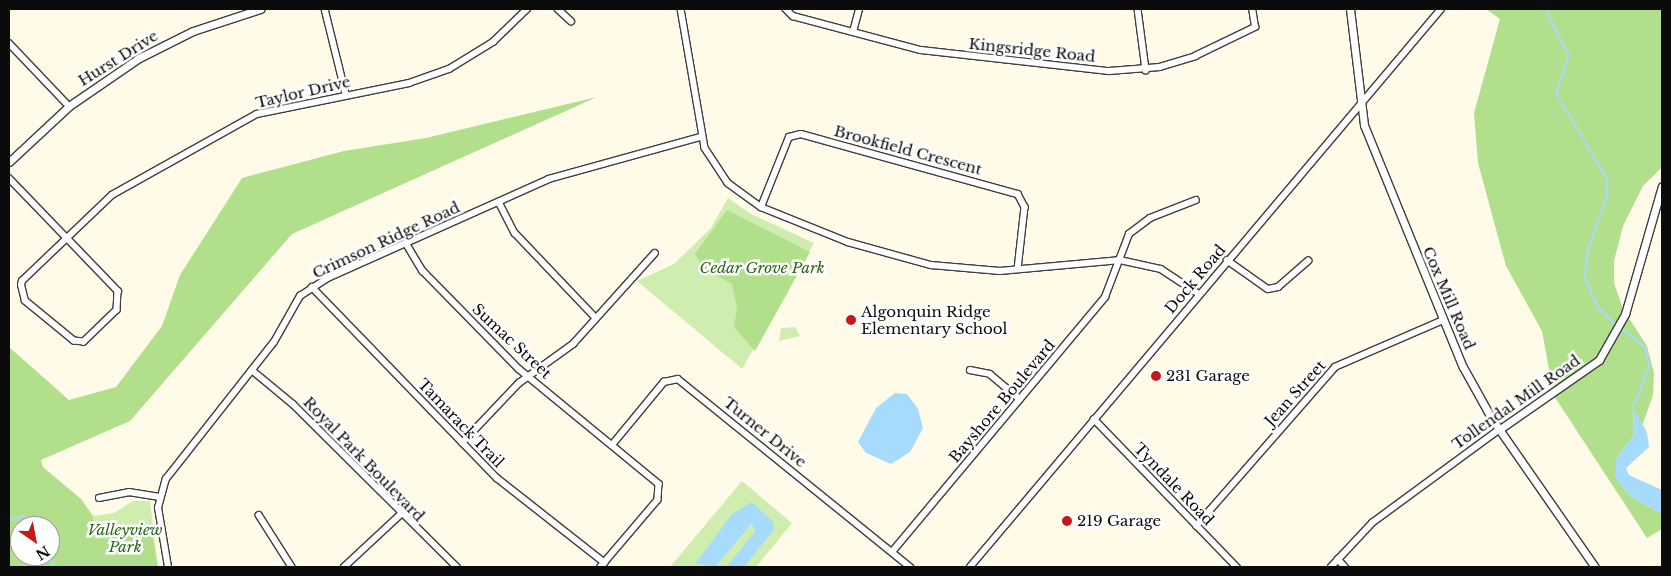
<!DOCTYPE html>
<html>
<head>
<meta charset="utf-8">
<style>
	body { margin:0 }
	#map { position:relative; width:1671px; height:576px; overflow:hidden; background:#fffbe8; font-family:"Libre Baskerville",serif }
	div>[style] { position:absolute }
	.green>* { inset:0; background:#ceedae }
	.forest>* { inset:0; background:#b1df8c }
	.water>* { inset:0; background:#a7dbfc }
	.stream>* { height:2px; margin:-1px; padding:0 1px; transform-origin:1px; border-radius:1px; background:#a7dbfc }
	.roads { filter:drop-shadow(1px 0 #3e3e3e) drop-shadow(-1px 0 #3e3e3e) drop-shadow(0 1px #3e3e3e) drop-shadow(0 -1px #3e3e3e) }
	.minor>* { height:5.5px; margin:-2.75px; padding:0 2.75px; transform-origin:2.75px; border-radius:2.75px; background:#fff }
	.tertiary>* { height:7px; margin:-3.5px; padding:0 3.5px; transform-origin:3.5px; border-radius:3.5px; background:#fff }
	.dots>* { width:14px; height:14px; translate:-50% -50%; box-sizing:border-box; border:2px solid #fff; border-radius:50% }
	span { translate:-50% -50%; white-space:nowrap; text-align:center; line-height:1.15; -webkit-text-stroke:5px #fff; paint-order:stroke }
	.street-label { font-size:15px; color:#0b0b0b }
	.park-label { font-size:15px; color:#266716; font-style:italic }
	.poi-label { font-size:15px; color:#0b0b0b }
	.left { translate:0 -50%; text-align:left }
	.frame { position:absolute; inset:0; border:10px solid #0b0b0b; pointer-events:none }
	.north { position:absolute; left:10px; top:516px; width:50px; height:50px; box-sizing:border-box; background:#fff; border:1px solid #9d9d9d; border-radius:50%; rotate:147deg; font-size:14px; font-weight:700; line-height:20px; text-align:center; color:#0b0b0b }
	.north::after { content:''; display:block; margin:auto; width:18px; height:22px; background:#c6171d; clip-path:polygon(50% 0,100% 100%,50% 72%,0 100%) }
</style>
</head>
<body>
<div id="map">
	<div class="green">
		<i style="clip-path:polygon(728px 198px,751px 214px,814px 243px,742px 369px,637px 281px,674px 264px,711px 228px)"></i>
		<i style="clip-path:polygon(795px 327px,800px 336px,779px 341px,781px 328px)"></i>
		<i style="clip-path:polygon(742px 481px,792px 523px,756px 567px,670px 567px)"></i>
		<i style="clip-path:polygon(133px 501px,150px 501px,158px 567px,95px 539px,93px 516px,114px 513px)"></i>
	</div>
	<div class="forest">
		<i style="clip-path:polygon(1486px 9px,1662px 9px,1662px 167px,1643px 186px,1623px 226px,1614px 261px,1614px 283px,1623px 309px,1647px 346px,1654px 373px,1653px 395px,1642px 426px,1633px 409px,1634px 435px,1616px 459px,1630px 496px,1662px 514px,1662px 529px,1647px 538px,1554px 396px,1542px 331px,1506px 266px,1478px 163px,1474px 113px,1500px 19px)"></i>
		<i style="clip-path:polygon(evenodd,597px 97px,292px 234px,130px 421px,41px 460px,43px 467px,81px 499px,93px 516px,95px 539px,152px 534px,158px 567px,9px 567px,9px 347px,69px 400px,116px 387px,162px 326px,180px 275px,242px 178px,344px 151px,426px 138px,597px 97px,20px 526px,50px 526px,50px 556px,20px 556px,20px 526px)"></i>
		<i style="clip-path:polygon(727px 210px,810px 252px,755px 351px,734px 327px,737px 308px,732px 284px,704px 269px,695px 254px)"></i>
	</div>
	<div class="water">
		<i style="clip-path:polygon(895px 393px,907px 394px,918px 409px,923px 428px,910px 452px,891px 464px,866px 453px,858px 442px,876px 408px)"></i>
		<i style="clip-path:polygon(1633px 408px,1647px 432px,1649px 447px,1626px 468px,1629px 475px,1662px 490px,1662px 514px,1630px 496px,1616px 479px,1616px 459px,1634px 435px)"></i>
		<i style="clip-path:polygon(752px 502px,774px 523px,773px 531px,744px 567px,726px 567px,755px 532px,752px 523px,715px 567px,696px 563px,732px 514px)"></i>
	</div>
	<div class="stream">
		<i style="left:1545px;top:9px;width:53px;rotate:62.9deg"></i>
		<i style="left:1569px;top:56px;width:39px;rotate:109deg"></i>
		<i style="left:1556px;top:93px;width:100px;rotate:59.3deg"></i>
		<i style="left:1607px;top:179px;width:18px;rotate:90deg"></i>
		<i style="left:1607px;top:197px;width:54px;rotate:110.4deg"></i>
		<i style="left:1588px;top:248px;width:30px;rotate:96deg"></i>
		<i style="left:1585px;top:278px;width:32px;rotate:66deg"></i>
		<i style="left:1598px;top:307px;width:25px;rotate:45deg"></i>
		<i style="left:1620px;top:327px;width:32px;rotate:39deg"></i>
		<i style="left:1645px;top:347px;width:19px;rotate:78deg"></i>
		<i style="left:1649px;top:366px;width:45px;rotate:110.9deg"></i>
		<i style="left:9px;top:520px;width:15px;rotate:-16deg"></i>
		<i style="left:23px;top:516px;width:16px;rotate:40deg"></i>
		<i style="left:50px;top:556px;width:11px;rotate:75deg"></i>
	</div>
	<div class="roads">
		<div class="minor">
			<i style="left:325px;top:9px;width:88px;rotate:76.1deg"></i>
			<i style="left:558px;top:9px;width:18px;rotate:43deg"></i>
			<i style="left:681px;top:9px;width:141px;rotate:80.2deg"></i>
			<i style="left:705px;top:148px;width:42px;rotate:56.7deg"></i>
			<i style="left:728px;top:183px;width:41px;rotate:36deg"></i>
			<i style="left:761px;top:207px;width:94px;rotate:21.9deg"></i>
			<i style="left:848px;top:242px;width:86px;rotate:15.5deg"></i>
			<i style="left:931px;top:265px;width:69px;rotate:5deg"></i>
			<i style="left:1000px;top:271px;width:121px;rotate:-5.2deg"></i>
			<i style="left:1120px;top:260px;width:42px;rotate:12.4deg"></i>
			<i style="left:1161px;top:269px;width:45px;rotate:33.3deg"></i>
			<i style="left:786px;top:9px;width:10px;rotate:45deg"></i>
			<i style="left:793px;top:16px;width:132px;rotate:14.9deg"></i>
			<i style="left:921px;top:50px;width:189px;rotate:6.4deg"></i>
			<i style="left:1109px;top:71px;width:51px;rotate:-4.5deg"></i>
			<i style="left:1160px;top:67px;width:37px;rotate:-17deg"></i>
			<i style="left:1195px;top:56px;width:67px;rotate:-25.8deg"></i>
			<i style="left:1255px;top:27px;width:18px;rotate:-99deg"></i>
			<i style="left:1138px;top:9px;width:62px;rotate:82.5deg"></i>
			<i style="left:853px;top:32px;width:24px;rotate:-75deg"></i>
			<i style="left:9px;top:43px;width:87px;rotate:46.4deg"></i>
			<i style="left:9px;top:178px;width:83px;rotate:46deg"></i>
			<i style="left:67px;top:238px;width:74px;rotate:46.1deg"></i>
			<i style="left:118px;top:291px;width:19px;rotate:93deg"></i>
			<i style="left:117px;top:310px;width:46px;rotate:135.9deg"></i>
			<i style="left:84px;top:342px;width:10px;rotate:-174deg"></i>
			<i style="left:74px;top:341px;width:63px;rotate:-140.8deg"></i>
			<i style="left:25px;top:301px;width:16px;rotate:-104deg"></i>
			<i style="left:21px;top:285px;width:4px;rotate:-76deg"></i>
			<i style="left:22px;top:281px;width:124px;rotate:-43.7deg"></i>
			<i style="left:112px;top:195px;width:166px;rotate:-29.2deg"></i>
			<i style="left:257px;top:114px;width:155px;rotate:-11.5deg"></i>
			<i style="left:409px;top:83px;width:42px;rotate:-19.3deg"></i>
			<i style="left:449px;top:69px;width:52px;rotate:-31.5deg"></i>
			<i style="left:493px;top:42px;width:47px;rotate:-44.1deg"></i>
			<i style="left:499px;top:202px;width:35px;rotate:63deg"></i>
			<i style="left:515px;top:233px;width:117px;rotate:46.4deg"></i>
			<i style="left:761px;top:207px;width:75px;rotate:-68.2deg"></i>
			<i style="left:789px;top:137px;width:12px;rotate:-14deg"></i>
			<i style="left:801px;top:134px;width:225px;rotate:15.5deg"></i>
			<i style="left:1018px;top:194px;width:15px;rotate:62deg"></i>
			<i style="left:1025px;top:207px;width:62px;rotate:96.4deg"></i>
			<i style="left:406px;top:243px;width:33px;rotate:59deg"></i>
			<i style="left:423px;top:271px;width:137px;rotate:45.6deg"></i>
			<i style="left:519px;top:369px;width:181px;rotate:39.4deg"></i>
			<i style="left:659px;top:484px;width:16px;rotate:94deg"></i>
			<i style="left:658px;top:500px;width:88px;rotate:130.4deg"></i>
			<i style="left:1227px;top:260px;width:50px;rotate:35.3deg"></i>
			<i style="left:1268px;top:289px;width:10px;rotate:-11deg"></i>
			<i style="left:1278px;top:287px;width:40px;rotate:-41deg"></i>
			<i style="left:312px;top:287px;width:266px;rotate:45.9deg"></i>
			<i style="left:497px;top:478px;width:137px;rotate:38.2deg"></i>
			<i style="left:252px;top:370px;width:53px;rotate:39.7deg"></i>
			<i style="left:293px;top:404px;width:231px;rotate:44.8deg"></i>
			<i style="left:970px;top:370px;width:20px;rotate:11deg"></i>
			<i style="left:990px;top:374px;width:39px;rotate:40deg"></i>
			<i style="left:1094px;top:419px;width:206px;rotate:46deg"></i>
			<i style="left:462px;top:443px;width:83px;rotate:-46.5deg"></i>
			<i style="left:519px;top:383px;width:67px;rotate:-35.8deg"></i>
			<i style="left:573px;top:344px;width:122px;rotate:-48deg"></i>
			<i style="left:612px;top:445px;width:82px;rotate:-50.5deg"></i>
			<i style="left:664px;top:382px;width:14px;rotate:-12deg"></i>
			<i style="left:678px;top:379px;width:299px;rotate:39deg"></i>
			<i style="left:99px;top:498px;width:31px;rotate:-11deg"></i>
			<i style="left:129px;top:492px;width:31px;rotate:9deg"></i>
			<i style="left:259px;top:515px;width:62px;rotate:57.6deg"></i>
			<i style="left:1196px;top:526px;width:211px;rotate:-48.8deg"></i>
			<i style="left:1335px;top:367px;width:118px;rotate:-23.5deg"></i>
			<i style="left:892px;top:552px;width:332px;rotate:-50.1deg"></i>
			<i style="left:1105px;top:297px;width:67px;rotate:-69.1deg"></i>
			<i style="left:1129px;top:234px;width:26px;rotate:-37deg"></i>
			<i style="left:1150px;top:218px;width:49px;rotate:-21.4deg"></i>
			<i style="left:1338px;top:559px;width:11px;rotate:49deg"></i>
			<i style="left:168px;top:567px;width:60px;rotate:-99.6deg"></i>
			<i style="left:158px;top:508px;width:30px;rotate:-75deg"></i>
			<i style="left:166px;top:479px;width:174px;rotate:-51.8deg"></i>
			<i style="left:274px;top:342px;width:53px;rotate:-60.5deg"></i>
			<i style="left:300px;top:296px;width:33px;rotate:-33deg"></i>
			<i style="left:328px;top:278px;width:242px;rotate:-24.1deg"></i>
			<i style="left:549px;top:179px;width:157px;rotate:-15.5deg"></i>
			<i style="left:344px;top:567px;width:78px;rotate:-42.9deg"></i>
			<i style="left:970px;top:567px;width:730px;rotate:-49.83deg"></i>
			<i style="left:1331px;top:567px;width:60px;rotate:-47deg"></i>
			<i style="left:1372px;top:523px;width:159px;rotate:-36.3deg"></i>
		</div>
		<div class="tertiary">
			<i style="left:1350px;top:9px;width:117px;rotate:83.1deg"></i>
			<i style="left:1364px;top:125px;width:261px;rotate:67.8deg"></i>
			<i style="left:1463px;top:367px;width:60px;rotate:60.9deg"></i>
			<i style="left:1492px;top:419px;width:180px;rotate:55.2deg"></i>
			<i style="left:9px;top:162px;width:82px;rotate:-43deg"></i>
			<i style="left:69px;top:106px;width:85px;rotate:-34.4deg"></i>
			<i style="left:139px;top:58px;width:60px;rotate:-26.6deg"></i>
			<i style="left:193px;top:31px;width:71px;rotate:-18.2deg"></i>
			<i style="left:1500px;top:429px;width:121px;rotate:-34.9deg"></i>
			<i style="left:1599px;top:360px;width:53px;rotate:-60.5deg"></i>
			<i style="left:1625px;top:314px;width:133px;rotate:-73.9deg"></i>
		</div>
	</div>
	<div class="dots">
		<i style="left:851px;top:320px;background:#c6171d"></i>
		<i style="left:1156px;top:376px;background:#c6171d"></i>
		<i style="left:1067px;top:521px;background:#c6171d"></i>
	</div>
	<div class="street-label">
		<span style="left:1032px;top:50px;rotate:6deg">Kingsridge Road</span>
		<span style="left:118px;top:58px;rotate:-32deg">Hurst Drive</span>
		<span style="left:303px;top:92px;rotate:-13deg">Taylor Drive</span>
		<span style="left:908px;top:150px;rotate:15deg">Brookfield Crescent</span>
		<span style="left:386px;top:240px;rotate:-25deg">Crimson Ridge Road</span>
		<span style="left:1195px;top:279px;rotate:-50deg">Dock Road</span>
		<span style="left:1449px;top:298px;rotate:67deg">Cox Mill Road</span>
		<span style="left:512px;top:341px;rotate:43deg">Sumac Street</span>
		<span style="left:1295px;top:393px;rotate:-48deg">Jean Street</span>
		<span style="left:1002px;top:401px;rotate:-50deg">Bayshore Boulevard</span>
		<span style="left:1516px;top:402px;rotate:-35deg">Tollendal Mill Road</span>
		<span style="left:461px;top:423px;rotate:46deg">Tamarack Trail</span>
		<span style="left:765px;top:432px;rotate:39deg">Turner Drive</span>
		<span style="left:364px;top:459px;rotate:46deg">Royal Park Boulevard</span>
		<span style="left:1174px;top:484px;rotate:46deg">Tyndale Road</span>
	</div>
	<div class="park-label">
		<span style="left:762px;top:268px">Cedar Grove Park</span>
		<span style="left:125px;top:538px">Valleyview<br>Park</span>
	</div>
	<div class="poi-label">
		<span class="left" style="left:861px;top:320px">Algonquin Ridge<br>Elementary School</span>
		<span class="left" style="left:1166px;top:376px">231 Garage</span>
		<span class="left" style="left:1077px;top:521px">219 Garage</span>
	</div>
	<div class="frame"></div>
	<div class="north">N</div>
</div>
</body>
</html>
